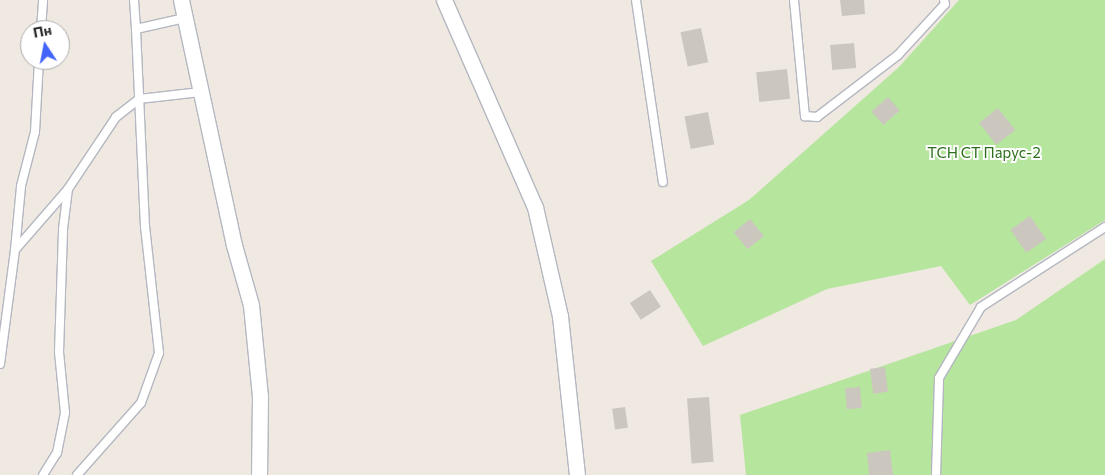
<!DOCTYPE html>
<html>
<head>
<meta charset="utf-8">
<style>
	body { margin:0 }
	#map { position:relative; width:1105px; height:475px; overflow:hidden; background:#efe9e1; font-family:Commissioner,sans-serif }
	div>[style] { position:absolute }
	.green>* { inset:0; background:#b6e59e }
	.building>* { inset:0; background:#cbc7bf; transform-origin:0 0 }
	.roads { filter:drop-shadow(1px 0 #b4b7c1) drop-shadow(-1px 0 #b4b7c1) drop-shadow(0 1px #b4b7c1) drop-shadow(0 -1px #b4b7c1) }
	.service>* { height:8px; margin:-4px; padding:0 4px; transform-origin:4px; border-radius:4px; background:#fff }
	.minor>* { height:15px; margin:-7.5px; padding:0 7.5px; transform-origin:7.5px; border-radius:7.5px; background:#fff }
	span { translate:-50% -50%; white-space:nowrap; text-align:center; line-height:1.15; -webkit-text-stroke:4px #fff; paint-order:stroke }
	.park-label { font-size:15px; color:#2c6e1b }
	.north { position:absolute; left:20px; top:20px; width:50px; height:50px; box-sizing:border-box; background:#fff; border:1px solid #ababab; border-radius:50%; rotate:349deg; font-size:14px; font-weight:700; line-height:20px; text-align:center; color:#2e2e2e }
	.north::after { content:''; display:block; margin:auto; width:18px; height:22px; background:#4264fb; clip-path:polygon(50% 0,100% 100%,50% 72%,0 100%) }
</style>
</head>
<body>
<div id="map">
	<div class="green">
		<i style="clip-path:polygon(959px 0,1105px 0,1105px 220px,970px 305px,941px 266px,827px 289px,703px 346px,651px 261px,749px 200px,899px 67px)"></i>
		<i style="clip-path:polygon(1105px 259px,1105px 475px,746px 475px,740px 415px,1016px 320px)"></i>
	</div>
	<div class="building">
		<i style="clip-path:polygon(840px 0,864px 0,865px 14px,842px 16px)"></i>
		<i style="left:701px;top:28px;width:35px;height:21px;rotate:78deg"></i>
		<i style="left:854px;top:43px;width:25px;height:24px;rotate:85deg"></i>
		<i style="left:787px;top:69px;width:30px;height:31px;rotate:84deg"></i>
		<i style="left:888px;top:97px;width:18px;height:22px;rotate:49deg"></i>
		<i style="left:998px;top:108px;width:28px;height:24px;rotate:52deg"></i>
		<i style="left:708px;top:112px;width:33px;height:24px;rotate:79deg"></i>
		<i style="left:1030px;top:216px;width:28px;height:24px;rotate:55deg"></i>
		<i style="left:750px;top:219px;width:22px;height:21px;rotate:51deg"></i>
		<i style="left:650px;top:290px;width:20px;height:24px;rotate:57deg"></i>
		<i style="left:885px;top:367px;width:25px;height:15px;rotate:83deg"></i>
		<i style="left:860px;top:387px;width:21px;height:15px;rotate:85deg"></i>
		<i style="left:709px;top:397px;width:65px;height:22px;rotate:86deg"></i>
		<i style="left:625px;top:407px;width:21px;height:13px;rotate:82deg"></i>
		<i style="clip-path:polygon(890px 450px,893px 475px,869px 475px,867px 453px)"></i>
	</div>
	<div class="roads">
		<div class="service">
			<i style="left:134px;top:0;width:29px;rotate:86deg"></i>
			<i style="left:136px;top:29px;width:50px;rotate:-12.7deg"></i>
			<i style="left:636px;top:0;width:184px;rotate:81.6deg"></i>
			<i style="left:794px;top:0;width:117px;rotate:84.6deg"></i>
			<i style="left:805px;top:116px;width:12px;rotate:5deg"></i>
			<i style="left:817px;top:117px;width:102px;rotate:-37.4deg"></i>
			<i style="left:898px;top:55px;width:69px;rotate:-47.3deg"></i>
			<i style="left:945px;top:4px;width:4px;rotate:-104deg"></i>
			<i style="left:41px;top:30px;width:30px;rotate:-86deg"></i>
			<i style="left:15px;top:250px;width:64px;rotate:-84.6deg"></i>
			<i style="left:21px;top:186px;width:56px;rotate:-75.5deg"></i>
			<i style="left:35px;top:132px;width:72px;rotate:-86.8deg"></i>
			<i style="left:0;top:364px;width:115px;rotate:-82.5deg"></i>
			<i style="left:15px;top:250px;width:81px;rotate:-49deg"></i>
			<i style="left:43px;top:475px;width:26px;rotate:-58deg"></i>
			<i style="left:57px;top:453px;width:41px;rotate:-78.7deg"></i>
			<i style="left:65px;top:413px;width:61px;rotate:-95.6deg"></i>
			<i style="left:59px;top:352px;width:123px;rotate:-88.1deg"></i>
			<i style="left:63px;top:229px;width:40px;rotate:-82.9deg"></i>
			<i style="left:68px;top:189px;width:87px;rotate:-56.3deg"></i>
			<i style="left:116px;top:117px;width:29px;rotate:-38deg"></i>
			<i style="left:139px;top:99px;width:62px;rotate:-6.4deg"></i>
			<i style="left:77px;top:475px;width:96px;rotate:-48.4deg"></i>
			<i style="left:141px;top:403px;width:53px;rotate:-70.2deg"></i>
			<i style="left:159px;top:353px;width:127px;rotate:-96.3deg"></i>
			<i style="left:145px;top:227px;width:198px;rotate:-92.6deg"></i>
			<i style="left:936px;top:475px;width:97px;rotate:-88.2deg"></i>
			<i style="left:939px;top:378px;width:82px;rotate:-59.4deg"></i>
			<i style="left:981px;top:307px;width:148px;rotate:-32.8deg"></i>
		</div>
		<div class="minor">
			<i style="left:181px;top:0;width:251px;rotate:77.8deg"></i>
			<i style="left:234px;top:245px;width:62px;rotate:74.2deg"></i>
			<i style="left:251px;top:305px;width:91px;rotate:84.4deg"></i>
			<i style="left:260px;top:396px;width:79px;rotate:90.7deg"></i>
			<i style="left:444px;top:0;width:226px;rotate:66.3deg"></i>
			<i style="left:535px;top:207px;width:112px;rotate:77.1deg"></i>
			<i style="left:560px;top:316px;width:160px;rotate:83.9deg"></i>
		</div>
	</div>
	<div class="park-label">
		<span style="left:984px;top:153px">ТСН СТ Парус-2</span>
	</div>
	<div class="north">Пн</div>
</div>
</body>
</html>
